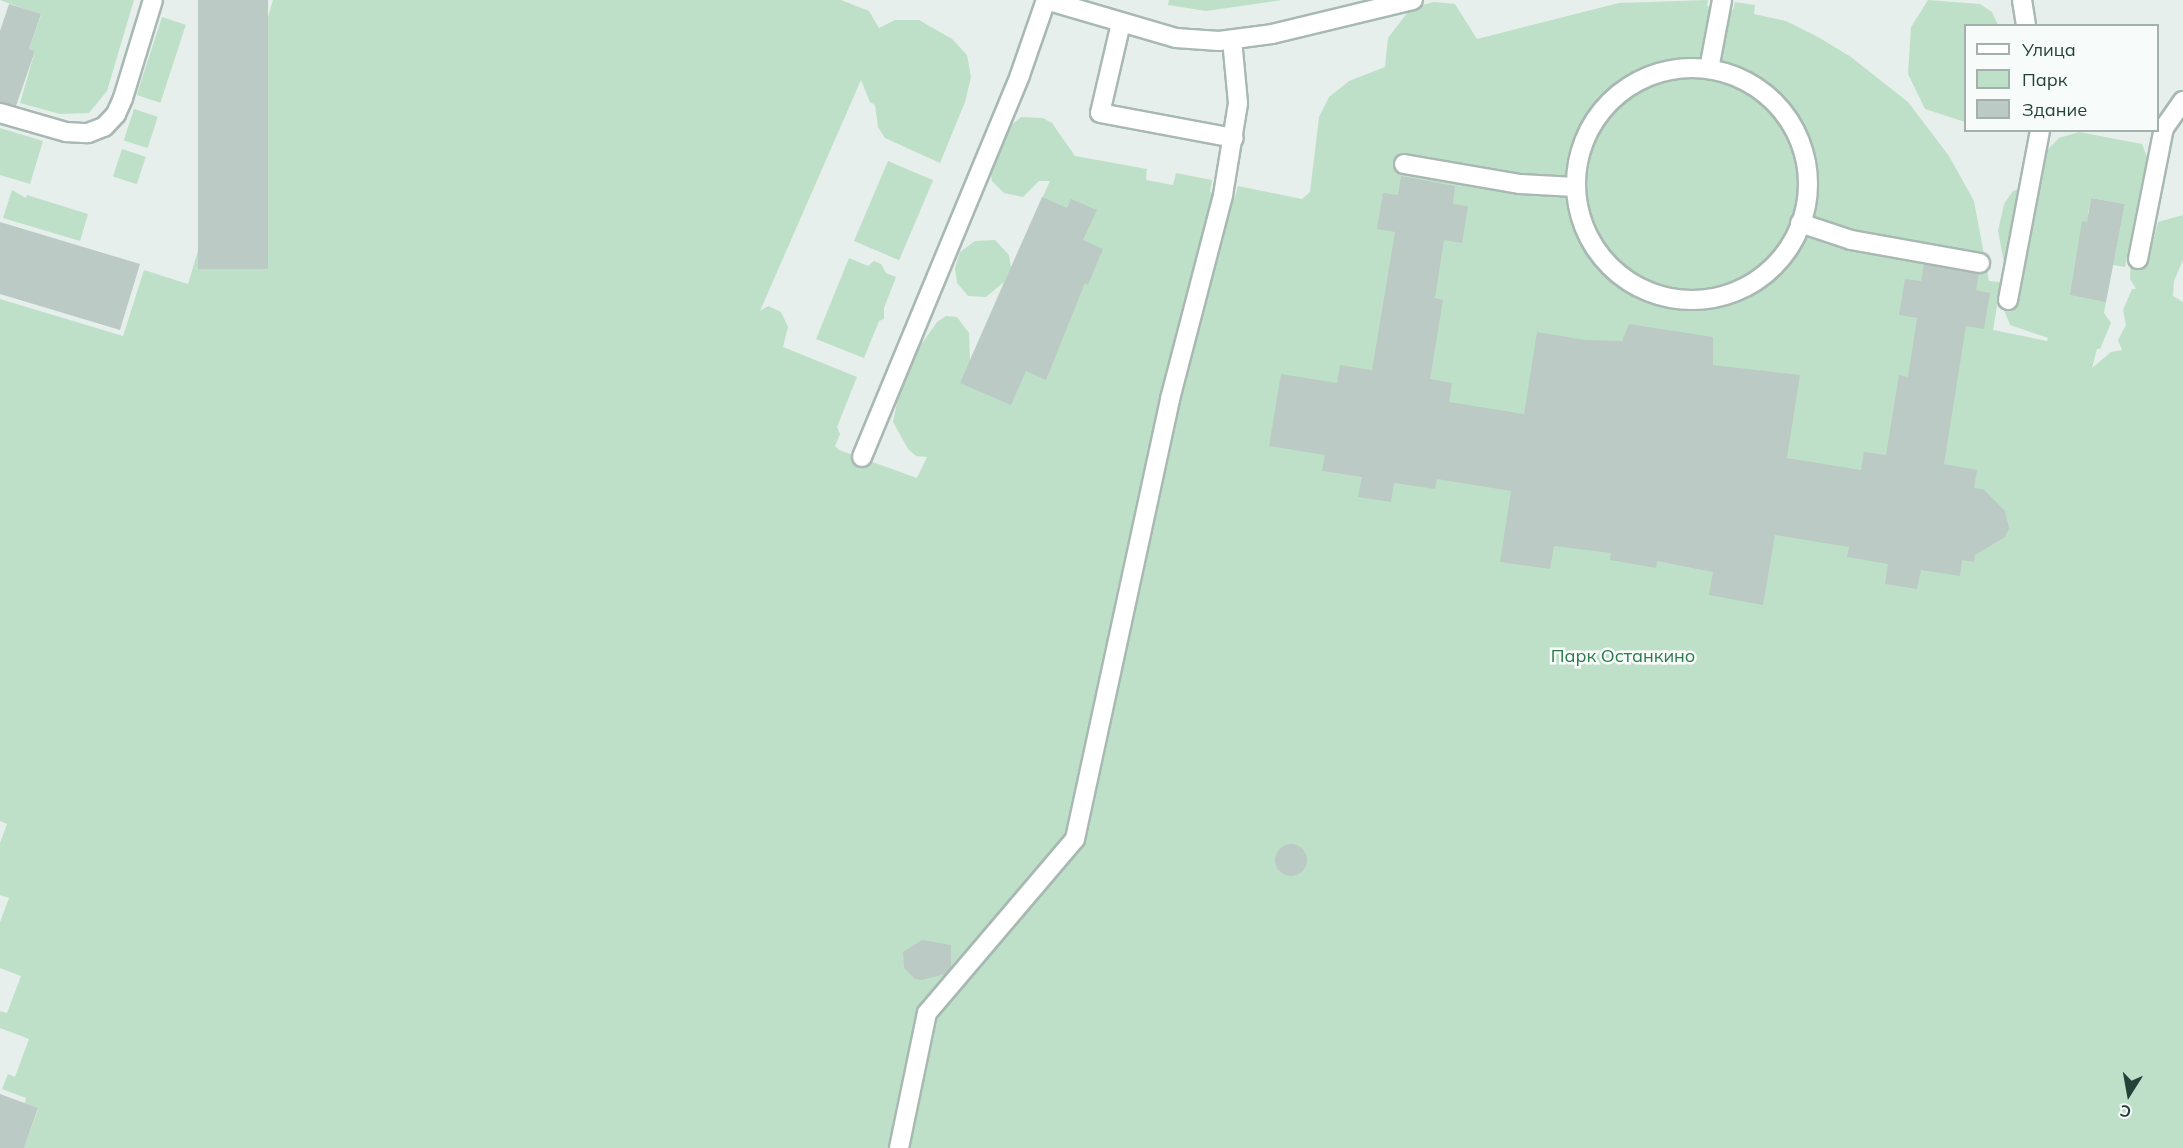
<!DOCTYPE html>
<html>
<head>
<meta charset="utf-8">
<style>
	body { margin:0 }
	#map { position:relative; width:2183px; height:1148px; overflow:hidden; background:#e6efeb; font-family:Mulish,sans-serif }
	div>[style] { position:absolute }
	.green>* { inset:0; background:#bfe0c8; transform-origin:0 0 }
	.building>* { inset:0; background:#bbcac4; transform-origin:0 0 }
	.round { border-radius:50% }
	.roads { filter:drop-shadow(2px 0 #a8b8b2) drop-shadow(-2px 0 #a8b8b2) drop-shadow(0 2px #a8b8b2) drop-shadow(0 -2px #a8b8b2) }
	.lane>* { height:18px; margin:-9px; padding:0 9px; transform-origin:9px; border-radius:9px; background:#fff }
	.lane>.ring { margin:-9px; padding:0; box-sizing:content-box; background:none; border:18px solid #fff; border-radius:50% }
	.secondary>* { height:18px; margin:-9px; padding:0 9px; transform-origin:9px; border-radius:9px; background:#fff }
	span { translate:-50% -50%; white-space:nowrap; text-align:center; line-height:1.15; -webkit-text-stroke:5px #f7fbf9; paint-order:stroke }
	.park-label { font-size:18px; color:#2d7a4b }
	.legend { position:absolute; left:1964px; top:24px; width:195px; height:108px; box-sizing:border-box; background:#f7fbf9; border:2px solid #a3b1ad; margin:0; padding:8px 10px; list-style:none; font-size:18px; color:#24423a }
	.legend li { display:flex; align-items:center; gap:12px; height:30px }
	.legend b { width:30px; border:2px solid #a3b1ad }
	.north { position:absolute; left:2099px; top:1064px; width:60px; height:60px; -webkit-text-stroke:4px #f7fbf9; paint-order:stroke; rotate:191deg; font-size:16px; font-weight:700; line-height:24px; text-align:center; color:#24423a }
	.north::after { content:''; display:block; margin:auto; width:21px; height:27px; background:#24423a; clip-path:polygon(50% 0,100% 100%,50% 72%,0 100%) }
</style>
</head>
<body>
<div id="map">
	<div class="green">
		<i style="clip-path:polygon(0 0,134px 0,107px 91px,89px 113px,60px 114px,20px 103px,35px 51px,29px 49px,41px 15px)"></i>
		<i style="clip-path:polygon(273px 0,841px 0,869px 11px,879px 28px,895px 20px,919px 20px,952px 39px,967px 55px,971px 77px,965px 102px,940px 163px,885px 138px,878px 127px,875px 105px,870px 102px,861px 80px,760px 311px,768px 306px,781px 312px,788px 327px,783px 347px,857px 377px,837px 427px,840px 434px,835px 446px,839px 450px,917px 478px,927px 457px,916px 456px,908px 449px,893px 422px,899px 393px,910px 371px,911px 350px,923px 342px,937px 322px,946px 316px,957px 317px,969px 333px,970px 360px,1004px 282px,986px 297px,968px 296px,957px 283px,955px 268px,960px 252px,975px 241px,995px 240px,1009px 255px,1011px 267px,1050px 181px,1039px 181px,1023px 197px,1004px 193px,992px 181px,989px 164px,997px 137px,1021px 117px,1043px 118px,1052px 123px,1075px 156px,1147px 169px,1146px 180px,1173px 185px,1176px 173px,1212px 180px,1210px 192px,1235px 197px,1238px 186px,1302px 199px,1310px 192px,1319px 117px,1329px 97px,1349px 81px,1385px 67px,1388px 38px,1411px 8px,1434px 2px,1455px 4px,1477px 39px,1619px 3px,1708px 0,1707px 6px,1733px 10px,1735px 2px,1755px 5px,1754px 14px,1786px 21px,1818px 37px,1851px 57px,1908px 102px,1949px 156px,1974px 201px,1989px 281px,2001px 282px,1993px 330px,2047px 341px,2048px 338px,2010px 325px,2003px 307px,2007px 279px,1998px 231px,2004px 204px,2013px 191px,2040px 180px,2047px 150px,2059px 138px,2079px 132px,2142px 144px,2147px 157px,2125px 267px,2113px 265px,2125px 204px,2091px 198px,2088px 213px,2095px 225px,2106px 302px,2104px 313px,2111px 323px,2100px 349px,2097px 349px,2092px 368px,2111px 352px,2122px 350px,2118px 340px,2126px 325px,2123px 310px,2132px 289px,2136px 289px,2130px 279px,2131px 255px,2153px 241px,2158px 222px,2183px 215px,2183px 260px,2174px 281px,2173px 296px,2183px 302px,2183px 1148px,24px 1148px,38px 1109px,25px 1103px,26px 1098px,2px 1089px,8px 1074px,15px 1077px,29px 1039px,0 1028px,0 1011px,7px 1013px,21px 976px,0 968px,0 922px,9px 898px,0 895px,0 843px,7px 824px,0 821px,0 299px,123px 336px,144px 270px,188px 284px)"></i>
		<i style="clip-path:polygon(1169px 0,1282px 0,1206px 11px,1168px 5px)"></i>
		<i style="clip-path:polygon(1928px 0,1980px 4px,1992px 12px,1998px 25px,1966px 26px,1965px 122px,1925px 109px,1908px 74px,1911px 27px)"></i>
		<i style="left:162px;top:17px;width:25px;height:82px;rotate:18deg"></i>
		<i style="left:134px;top:109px;width:25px;height:33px;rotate:18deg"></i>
		<i style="clip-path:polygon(0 128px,43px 141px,30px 184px,0 175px)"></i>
		<i style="left:122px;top:149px;width:25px;height:29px;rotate:18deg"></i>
		<i style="left:888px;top:161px;width:49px;height:87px;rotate:23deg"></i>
		<i style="clip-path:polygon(12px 190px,26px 198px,27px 195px,88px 214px,80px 241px,3px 218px)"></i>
		<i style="clip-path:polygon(849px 258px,868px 266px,874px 261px,881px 264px,886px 273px,896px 277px,884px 308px,884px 319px,879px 321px,864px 358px,816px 339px)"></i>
	</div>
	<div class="building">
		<i style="left:198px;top:0;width:70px;height:269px"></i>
		<i style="clip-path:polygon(9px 4px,41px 14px,29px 49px,35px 51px,16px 106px,0 102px,0 31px)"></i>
		<i style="clip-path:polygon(1401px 176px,1455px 186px,1453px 204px,1468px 206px,1462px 243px,1444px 240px,1435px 298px,1443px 300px,1430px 379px,1452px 383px,1449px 402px,1524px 414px,1537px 332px,1585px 340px,1622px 341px,1629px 324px,1713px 337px,1713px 365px,1800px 375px,1787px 458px,1861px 470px,1864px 452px,1886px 455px,1899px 375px,1908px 377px,1917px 318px,1899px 315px,1905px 279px,1921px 281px,1924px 264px,1979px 274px,1976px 290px,1990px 293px,1984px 329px,1966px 326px,1944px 464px,1977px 470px,1974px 488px,1983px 489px,2005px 511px,2009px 528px,2005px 537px,1975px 555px,1974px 562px,1962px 560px,1960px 576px,1921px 570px,1917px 589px,1885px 584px,1888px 564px,1847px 557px,1849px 547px,1775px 535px,1763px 605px,1709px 595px,1713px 572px,1657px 561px,1656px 568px,1610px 560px,1611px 553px,1554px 546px,1550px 569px,1500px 562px,1511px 491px,1437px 479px,1435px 489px,1394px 483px,1391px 502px,1358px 497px,1362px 477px,1322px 471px,1325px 455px,1269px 446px,1281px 374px,1337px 383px,1340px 365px,1372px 370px,1395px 232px,1377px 229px,1383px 193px,1398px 195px)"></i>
		<i style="clip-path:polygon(1042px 197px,1067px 208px,1071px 199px,1097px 210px,1083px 240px,1103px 249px,1088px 285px,1085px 283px,1046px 380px,1026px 371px,1011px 405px,960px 383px)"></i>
		<i style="clip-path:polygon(2091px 198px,2125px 204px,2106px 302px,2070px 295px,2082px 221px,2087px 222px)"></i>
		<i style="clip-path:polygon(0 222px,140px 264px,120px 330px,0 294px)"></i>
		<i class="round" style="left:1275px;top:844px;width:32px;height:32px"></i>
		<i style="clip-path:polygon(922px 940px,951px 945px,951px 968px,945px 974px,922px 980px,915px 979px,904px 968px,903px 952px)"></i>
		<i style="clip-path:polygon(0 1094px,38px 1108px,24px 1148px,0 1148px)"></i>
	</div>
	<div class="roads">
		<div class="lane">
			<i style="left:2022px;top:0;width:26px;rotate:81deg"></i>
			<i style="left:1121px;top:23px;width:92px;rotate:103.1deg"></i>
			<i style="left:1100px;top:113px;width:136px;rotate:10.6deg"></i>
			<i class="ring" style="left:1576px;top:68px;width:214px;height:214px"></i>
			<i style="left:1709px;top:69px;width:70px;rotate:-79.3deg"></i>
			<i style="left:0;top:113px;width:69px;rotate:16.1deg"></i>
			<i style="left:66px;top:132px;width:22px;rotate:3deg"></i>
			<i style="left:88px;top:133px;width:17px;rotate:-21deg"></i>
			<i style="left:104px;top:127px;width:18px;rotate:-47deg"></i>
			<i style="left:116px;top:114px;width:17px;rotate:-66deg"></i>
			<i style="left:123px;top:98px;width:102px;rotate:-73deg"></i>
			<i style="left:1404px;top:164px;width:118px;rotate:9.8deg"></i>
			<i style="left:1520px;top:184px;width:55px;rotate:3.1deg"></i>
			<i style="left:1800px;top:223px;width:54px;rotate:18.4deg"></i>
			<i style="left:1851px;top:240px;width:131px;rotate:10.1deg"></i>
			<i style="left:2138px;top:259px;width:134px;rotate:-78.8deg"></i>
			<i style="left:2164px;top:128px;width:33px;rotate:-55deg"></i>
			<i style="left:2008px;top:300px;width:173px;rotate:-79.3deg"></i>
			<i style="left:862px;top:457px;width:413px;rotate:-67.5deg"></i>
			<i style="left:1020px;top:75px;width:79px;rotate:-70.9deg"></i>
			<i style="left:899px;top:1148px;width:138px;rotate:-78.3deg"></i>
			<i style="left:927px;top:1013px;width:228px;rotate:-49.6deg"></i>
			<i style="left:1075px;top:839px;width:450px;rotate:-77.8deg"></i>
			<i style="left:1170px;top:399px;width:211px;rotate:-75.4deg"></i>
			<i style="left:1223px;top:195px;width:93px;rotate:-80.7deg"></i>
			<i style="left:1238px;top:103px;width:63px;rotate:-95.4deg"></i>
		</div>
		<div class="secondary">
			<i style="left:1046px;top:0;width:135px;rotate:16.3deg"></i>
			<i style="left:1176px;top:38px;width:43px;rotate:4deg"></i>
			<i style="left:1219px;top:41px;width:53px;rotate:-7.5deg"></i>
			<i style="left:1272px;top:34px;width:145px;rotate:-13.6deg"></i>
		</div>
	</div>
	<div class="park-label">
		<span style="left:1623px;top:656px">Парк Останкино</span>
	</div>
	<ul class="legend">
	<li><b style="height:8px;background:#fff"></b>Улица</li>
	<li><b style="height:16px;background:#bfe0c8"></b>Парк</li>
	<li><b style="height:16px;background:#bbcac4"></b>Здание</li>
	</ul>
	<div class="north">С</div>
</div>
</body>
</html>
